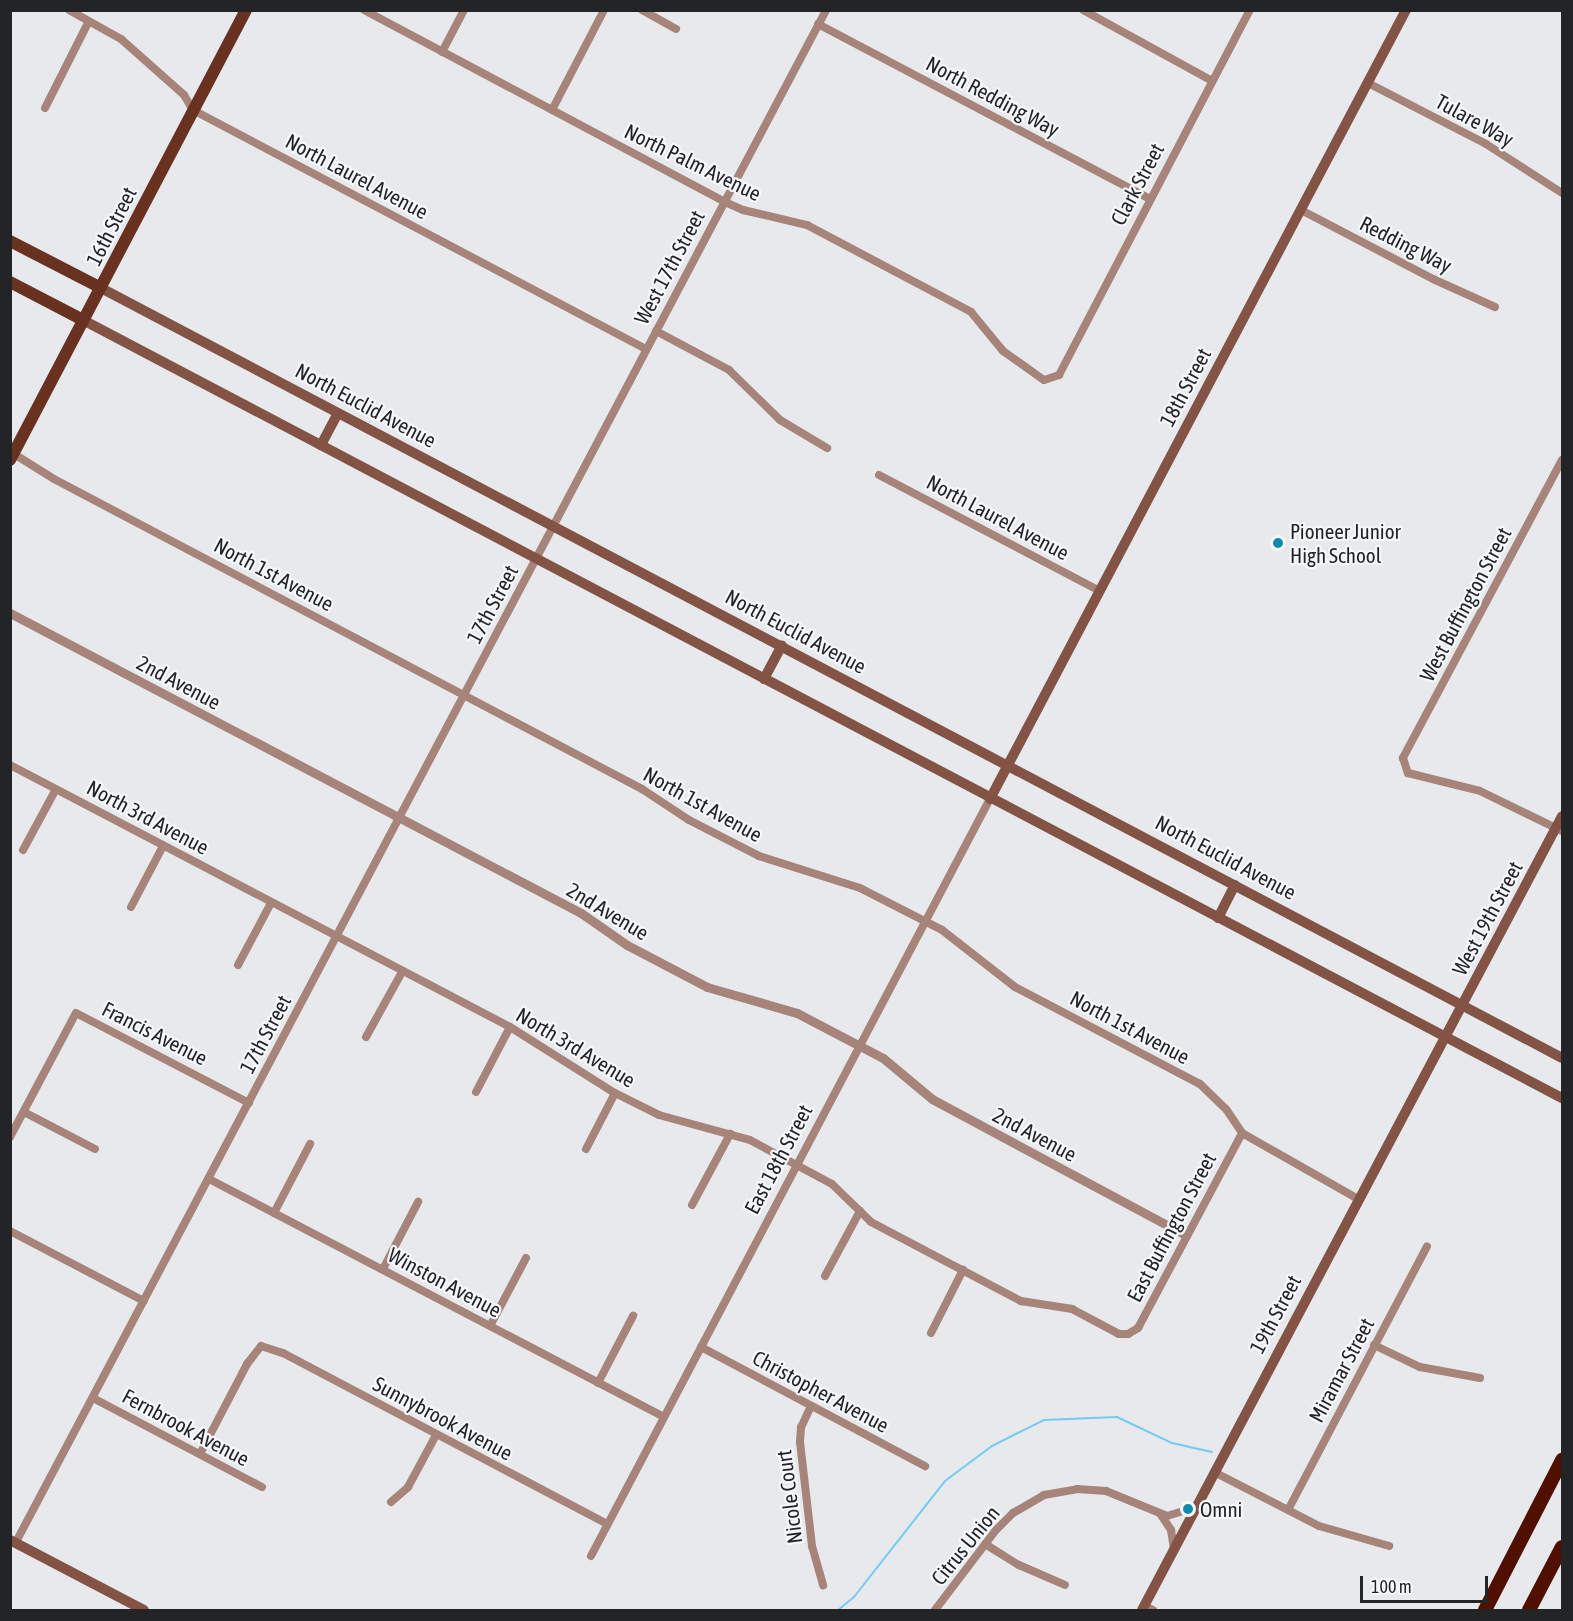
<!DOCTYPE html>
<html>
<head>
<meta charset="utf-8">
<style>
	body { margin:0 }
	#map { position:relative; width:1573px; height:1621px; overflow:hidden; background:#e7e9ed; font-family:"Asap Condensed",sans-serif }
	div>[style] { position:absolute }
	.stream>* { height:2px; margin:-1px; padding:0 1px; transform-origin:1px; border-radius:1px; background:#74cbf1 }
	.minor>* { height:8px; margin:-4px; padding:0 4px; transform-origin:4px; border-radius:4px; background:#a6847a }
	.tertiary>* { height:9px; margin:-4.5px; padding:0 4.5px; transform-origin:4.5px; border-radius:4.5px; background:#a6847a }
	.secondary>* { height:10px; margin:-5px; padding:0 5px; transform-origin:5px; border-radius:5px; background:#835445 }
	.primary>* { height:12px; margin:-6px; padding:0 6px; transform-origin:6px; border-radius:6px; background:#683120 }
	.motorway>* { height:14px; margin:-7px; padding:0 7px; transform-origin:7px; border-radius:7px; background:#501000 }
	.dots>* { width:16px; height:16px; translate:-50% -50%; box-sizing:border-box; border:3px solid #f5f7fa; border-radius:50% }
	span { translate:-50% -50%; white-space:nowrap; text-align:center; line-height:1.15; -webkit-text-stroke:4.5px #f5f7fa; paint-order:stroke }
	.street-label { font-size:21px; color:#232425 }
	.poi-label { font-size:21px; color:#232425 }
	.left { translate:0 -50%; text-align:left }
	.frame { position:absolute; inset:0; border:12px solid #232425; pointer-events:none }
	.scale { position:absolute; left:1360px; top:1576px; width:128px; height:27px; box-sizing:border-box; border:3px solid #232425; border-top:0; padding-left:8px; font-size:18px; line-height:21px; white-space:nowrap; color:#232425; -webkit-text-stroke:4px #f5f7fa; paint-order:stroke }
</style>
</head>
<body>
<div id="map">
	<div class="stream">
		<i style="left:838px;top:1610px;width:21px;rotate:-39deg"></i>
		<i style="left:854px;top:1597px;width:147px;rotate:-51.9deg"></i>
		<i style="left:945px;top:1481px;width:59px;rotate:-36.7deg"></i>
		<i style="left:992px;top:1446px;width:58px;rotate:-26.6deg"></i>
		<i style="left:1044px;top:1420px;width:73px;rotate:-2.4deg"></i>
		<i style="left:1117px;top:1417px;width:61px;rotate:25.3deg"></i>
		<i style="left:1172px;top:1443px;width:41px;rotate:12.7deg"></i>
	</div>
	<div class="minor">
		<i style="left:69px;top:10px;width:60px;rotate:29.1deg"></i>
		<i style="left:121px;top:39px;width:84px;rotate:41.6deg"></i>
		<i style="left:184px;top:95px;width:17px;rotate:59deg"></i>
		<i style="left:193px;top:110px;width:512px;rotate:27.82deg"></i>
		<i style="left:364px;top:10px;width:409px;rotate:28deg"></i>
		<i style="left:725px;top:202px;width:20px;rotate:24deg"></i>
		<i style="left:743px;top:210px;width:66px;rotate:13.2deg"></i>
		<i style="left:807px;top:225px;width:186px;rotate:27.9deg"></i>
		<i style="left:971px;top:312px;width:50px;rotate:50.6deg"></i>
		<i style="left:1003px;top:351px;width:50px;rotate:35.3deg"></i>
		<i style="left:1044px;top:380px;width:16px;rotate:-18deg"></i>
		<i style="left:1059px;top:375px;width:412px;rotate:-62.4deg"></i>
		<i style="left:642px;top:10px;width:39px;rotate:29deg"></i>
		<i style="left:1083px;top:10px;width:147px;rotate:28.8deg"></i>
		<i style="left:818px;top:24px;width:375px;rotate:27.8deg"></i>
		<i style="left:442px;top:52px;width:47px;rotate:-62.4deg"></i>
		<i style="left:1368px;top:83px;width:133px;rotate:27.3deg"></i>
		<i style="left:1486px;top:144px;width:90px;rotate:32.8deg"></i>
		<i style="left:45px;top:108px;width:97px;rotate:-63.2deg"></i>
		<i style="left:552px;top:110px;width:113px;rotate:-62.5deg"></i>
		<i style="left:1301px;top:210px;width:149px;rotate:27.6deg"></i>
		<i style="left:1433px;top:279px;width:68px;rotate:24.3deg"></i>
		<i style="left:656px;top:331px;width:83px;rotate:28.1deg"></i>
		<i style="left:729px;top:370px;width:71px;rotate:44.4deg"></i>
		<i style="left:780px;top:420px;width:55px;rotate:30.8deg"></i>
		<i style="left:14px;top:454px;width:47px;rotate:32deg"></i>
		<i style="left:54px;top:479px;width:665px;rotate:27.8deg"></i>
		<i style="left:642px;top:789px;width:56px;rotate:33.4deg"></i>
		<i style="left:689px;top:820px;width:79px;rotate:27.2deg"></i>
		<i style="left:759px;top:856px;width:106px;rotate:17.6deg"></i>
		<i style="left:860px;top:888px;width:92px;rotate:27.1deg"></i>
		<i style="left:942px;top:930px;width:93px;rotate:38deg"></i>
		<i style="left:1015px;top:987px;width:209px;rotate:27.7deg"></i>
		<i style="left:1200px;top:1084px;width:36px;rotate:44deg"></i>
		<i style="left:1226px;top:1109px;width:29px;rotate:56deg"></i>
		<i style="left:1242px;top:1133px;width:133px;rotate:29.6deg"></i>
		<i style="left:1562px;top:460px;width:338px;rotate:118.1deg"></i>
		<i style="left:1403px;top:758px;width:16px;rotate:72deg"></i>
		<i style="left:1408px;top:773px;width:74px;rotate:14deg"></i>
		<i style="left:1480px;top:791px;width:91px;rotate:26deg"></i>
		<i style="left:879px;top:475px;width:250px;rotate:27.7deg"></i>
		<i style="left:10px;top:765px;width:564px;rotate:27.65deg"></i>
		<i style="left:510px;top:1027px;width:124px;rotate:32.2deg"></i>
		<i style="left:615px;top:1093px;width:49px;rotate:26.6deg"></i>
		<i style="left:659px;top:1115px;width:94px;rotate:15.4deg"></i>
		<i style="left:750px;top:1140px;width:93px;rotate:28.2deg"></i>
		<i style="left:832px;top:1184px;width:54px;rotate:44.3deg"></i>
		<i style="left:871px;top:1222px;width:170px;rotate:27.8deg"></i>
		<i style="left:1021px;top:1301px;width:52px;rotate:8.9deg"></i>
		<i style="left:1072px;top:1309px;width:53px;rotate:28deg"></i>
		<i style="left:1119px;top:1334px;width:9px"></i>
		<i style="left:1128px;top:1334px;width:12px;rotate:-31deg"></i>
		<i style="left:1138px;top:1328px;width:221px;rotate:-61.9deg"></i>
		<i style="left:23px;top:850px;width:69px;rotate:-61.6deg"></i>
		<i style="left:131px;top:907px;width:69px;rotate:-62.3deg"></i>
		<i style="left:238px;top:965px;width:70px;rotate:-62deg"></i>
		<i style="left:366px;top:1037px;width:74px;rotate:-61deg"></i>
		<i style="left:476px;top:1092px;width:73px;rotate:-62.4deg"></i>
		<i style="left:24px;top:1112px;width:80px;rotate:27.5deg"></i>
		<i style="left:10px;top:1137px;width:140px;rotate:-62deg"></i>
		<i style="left:76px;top:1013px;width:195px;rotate:27.5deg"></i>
		<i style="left:586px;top:1149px;width:63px;rotate:-62.6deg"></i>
		<i style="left:209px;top:1179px;width:513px;rotate:27.61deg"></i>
		<i style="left:692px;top:1205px;width:81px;rotate:-61.8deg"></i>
		<i style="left:274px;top:1213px;width:78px;rotate:-62.4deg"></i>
		<i style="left:10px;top:1231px;width:151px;rotate:27.6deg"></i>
		<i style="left:383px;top:1269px;width:76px;rotate:-62.4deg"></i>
		<i style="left:825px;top:1276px;width:74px;rotate:-61.7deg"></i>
		<i style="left:490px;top:1326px;width:77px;rotate:-62.1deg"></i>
		<i style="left:931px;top:1333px;width:71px;rotate:-63.1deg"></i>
		<i style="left:1374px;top:1345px;width:51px;rotate:25.6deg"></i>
		<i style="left:1420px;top:1367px;width:61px;rotate:10.4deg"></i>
		<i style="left:701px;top:1347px;width:254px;rotate:28deg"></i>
		<i style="left:598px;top:1383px;width:76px;rotate:-62.4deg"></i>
		<i style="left:93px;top:1398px;width:191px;rotate:27.8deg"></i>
		<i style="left:811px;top:1406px;width:23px;rotate:115deg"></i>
		<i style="left:801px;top:1427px;width:15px;rotate:94deg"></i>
		<i style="left:800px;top:1442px;width:105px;rotate:83.4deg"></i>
		<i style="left:812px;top:1546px;width:41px;rotate:74.2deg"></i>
		<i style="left:200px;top:1454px;width:102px;rotate:-62.4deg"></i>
		<i style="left:247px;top:1364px;width:23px;rotate:-52deg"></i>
		<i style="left:261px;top:1346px;width:23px;rotate:18deg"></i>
		<i style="left:283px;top:1353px;width:366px;rotate:27.8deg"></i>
		<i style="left:1214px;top:1472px;width:118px;rotate:27.2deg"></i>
		<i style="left:1319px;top:1526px;width:73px;rotate:15.9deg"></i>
		<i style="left:391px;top:1502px;width:23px;rotate:-41deg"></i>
		<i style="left:408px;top:1487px;width:59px;rotate:-61.7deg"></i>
		<i style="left:1288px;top:1510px;width:298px;rotate:-62.2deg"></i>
		<i style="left:1161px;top:1515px;width:18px;rotate:56deg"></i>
		<i style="left:1171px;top:1530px;width:19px;rotate:81deg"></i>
		<i style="left:16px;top:1542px;width:1733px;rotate:-62.13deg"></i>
		<i style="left:985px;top:1544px;width:40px;rotate:32deg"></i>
		<i style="left:1019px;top:1565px;width:50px;rotate:23.5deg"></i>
		<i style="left:591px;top:1556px;width:856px;rotate:-62.21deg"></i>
		<i style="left:1145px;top:1606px;width:9px;rotate:27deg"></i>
		<i style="left:935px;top:1610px;width:101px;rotate:-52.7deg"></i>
		<i style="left:996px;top:1530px;width:24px;rotate:-45deg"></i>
		<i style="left:1013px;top:1513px;width:36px;rotate:-30deg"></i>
		<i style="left:1044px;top:1495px;width:34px;rotate:-10deg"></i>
		<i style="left:1077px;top:1489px;width:29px;rotate:4deg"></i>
		<i style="left:1106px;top:1491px;width:66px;rotate:22.3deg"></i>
		<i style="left:1167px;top:1516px;width:30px;rotate:-17deg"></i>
	</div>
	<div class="tertiary">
		<i style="left:10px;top:613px;width:645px;rotate:27.72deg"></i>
		<i style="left:581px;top:913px;width:56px;rotate:34.8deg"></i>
		<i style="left:627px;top:945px;width:90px;rotate:27.7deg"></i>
		<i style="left:707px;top:987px;width:94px;rotate:16.1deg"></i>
		<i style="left:797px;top:1013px;width:97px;rotate:27.6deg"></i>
		<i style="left:883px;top:1058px;width:64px;rotate:39.9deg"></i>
		<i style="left:932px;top:1099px;width:288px;rotate:28.2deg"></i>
	</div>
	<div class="secondary">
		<i style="left:101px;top:288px;width:1651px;rotate:27.79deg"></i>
		<i style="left:83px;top:320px;width:1671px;rotate:27.75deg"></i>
		<i style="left:321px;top:445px;width:36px;rotate:-62deg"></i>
		<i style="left:764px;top:679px;width:38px;rotate:-62deg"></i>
		<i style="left:990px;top:799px;width:892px;rotate:-62.2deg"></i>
		<i style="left:1218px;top:918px;width:37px;rotate:-63deg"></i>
		<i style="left:10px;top:1540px;width:151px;rotate:27.6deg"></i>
		<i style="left:1142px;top:1610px;width:898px;rotate:-62.12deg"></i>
	</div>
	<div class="primary">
		<i style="left:10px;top:241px;width:102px;rotate:27.3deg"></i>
		<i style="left:10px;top:282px;width:82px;rotate:27.5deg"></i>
		<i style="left:10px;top:460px;width:508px;rotate:-62.33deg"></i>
	</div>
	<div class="motorway">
		<i style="left:1485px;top:1610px;width:169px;rotate:-62.8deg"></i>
		<i style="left:1529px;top:1610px;width:71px;rotate:-62.4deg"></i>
	</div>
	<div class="dots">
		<i style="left:1278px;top:543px;background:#0f8aac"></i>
		<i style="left:1188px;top:1509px;background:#0f8aac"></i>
	</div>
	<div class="street-label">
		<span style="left:993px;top:96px;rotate:28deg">North Redding Way</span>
		<span style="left:1475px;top:120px;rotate:29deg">Tulare Way</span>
		<span style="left:693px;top:162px;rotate:26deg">North Palm Avenue</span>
		<span style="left:357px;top:176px;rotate:28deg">North Laurel Avenue</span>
		<span style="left:1137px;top:184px;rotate:-62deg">Clark Street</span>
		<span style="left:111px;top:226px;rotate:-63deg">16th Street</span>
		<span style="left:1406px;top:244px;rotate:27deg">Redding Way</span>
		<span style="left:669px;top:267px;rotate:-62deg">West 17th Street</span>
		<span style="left:1185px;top:387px;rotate:-62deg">18th Street</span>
		<span style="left:366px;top:405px;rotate:28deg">North Euclid Avenue</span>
		<span style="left:998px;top:517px;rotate:28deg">North Laurel Avenue</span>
		<span style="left:274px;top:574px;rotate:28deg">North 1st Avenue</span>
		<span style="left:492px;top:604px;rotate:-62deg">17th Street</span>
		<span style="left:1465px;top:604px;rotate:-62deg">West Buffington Street</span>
		<span style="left:796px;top:631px;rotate:28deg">North Euclid Avenue</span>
		<span style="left:179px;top:682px;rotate:28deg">2nd Avenue</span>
		<span style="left:703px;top:804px;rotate:29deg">North 1st Avenue</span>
		<span style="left:148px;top:817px;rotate:28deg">North 3rd Avenue</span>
		<span style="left:1226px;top:857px;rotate:28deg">North Euclid Avenue</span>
		<span style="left:608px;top:911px;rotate:31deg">2nd Avenue</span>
		<span style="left:1487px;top:918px;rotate:-62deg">West 19th Street</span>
		<span style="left:1130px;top:1027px;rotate:28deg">North 1st Avenue</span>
		<span style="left:155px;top:1033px;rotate:27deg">Francis Avenue</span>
		<span style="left:265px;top:1034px;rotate:-62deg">17th Street</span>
		<span style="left:576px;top:1047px;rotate:31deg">North 3rd Avenue</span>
		<span style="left:1035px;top:1134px;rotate:28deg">2nd Avenue</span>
		<span style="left:778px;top:1159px;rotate:-62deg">East 18th Street</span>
		<span style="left:1171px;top:1227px;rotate:-62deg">East Buffington Street</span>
		<span style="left:445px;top:1282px;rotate:28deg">Winston Avenue</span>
		<span style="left:1275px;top:1314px;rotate:-62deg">19th Street</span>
		<span style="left:1341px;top:1370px;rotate:-62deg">Miramar Street</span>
		<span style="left:821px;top:1391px;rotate:28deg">Christopher Avenue</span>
		<span style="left:443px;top:1418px;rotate:28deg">Sunnybrook Avenue</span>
		<span style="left:186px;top:1427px;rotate:28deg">Fernbrook Avenue</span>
		<span style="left:789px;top:1497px;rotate:-97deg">Nicole Court</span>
		<span style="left:965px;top:1545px;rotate:-51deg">Citrus Union</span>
	</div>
	<div class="poi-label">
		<span class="left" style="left:1290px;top:543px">Pioneer Junior<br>High School</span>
		<span class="left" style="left:1200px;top:1509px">Omni</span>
	</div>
	<div class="frame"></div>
	<div class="scale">100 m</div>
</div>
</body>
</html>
